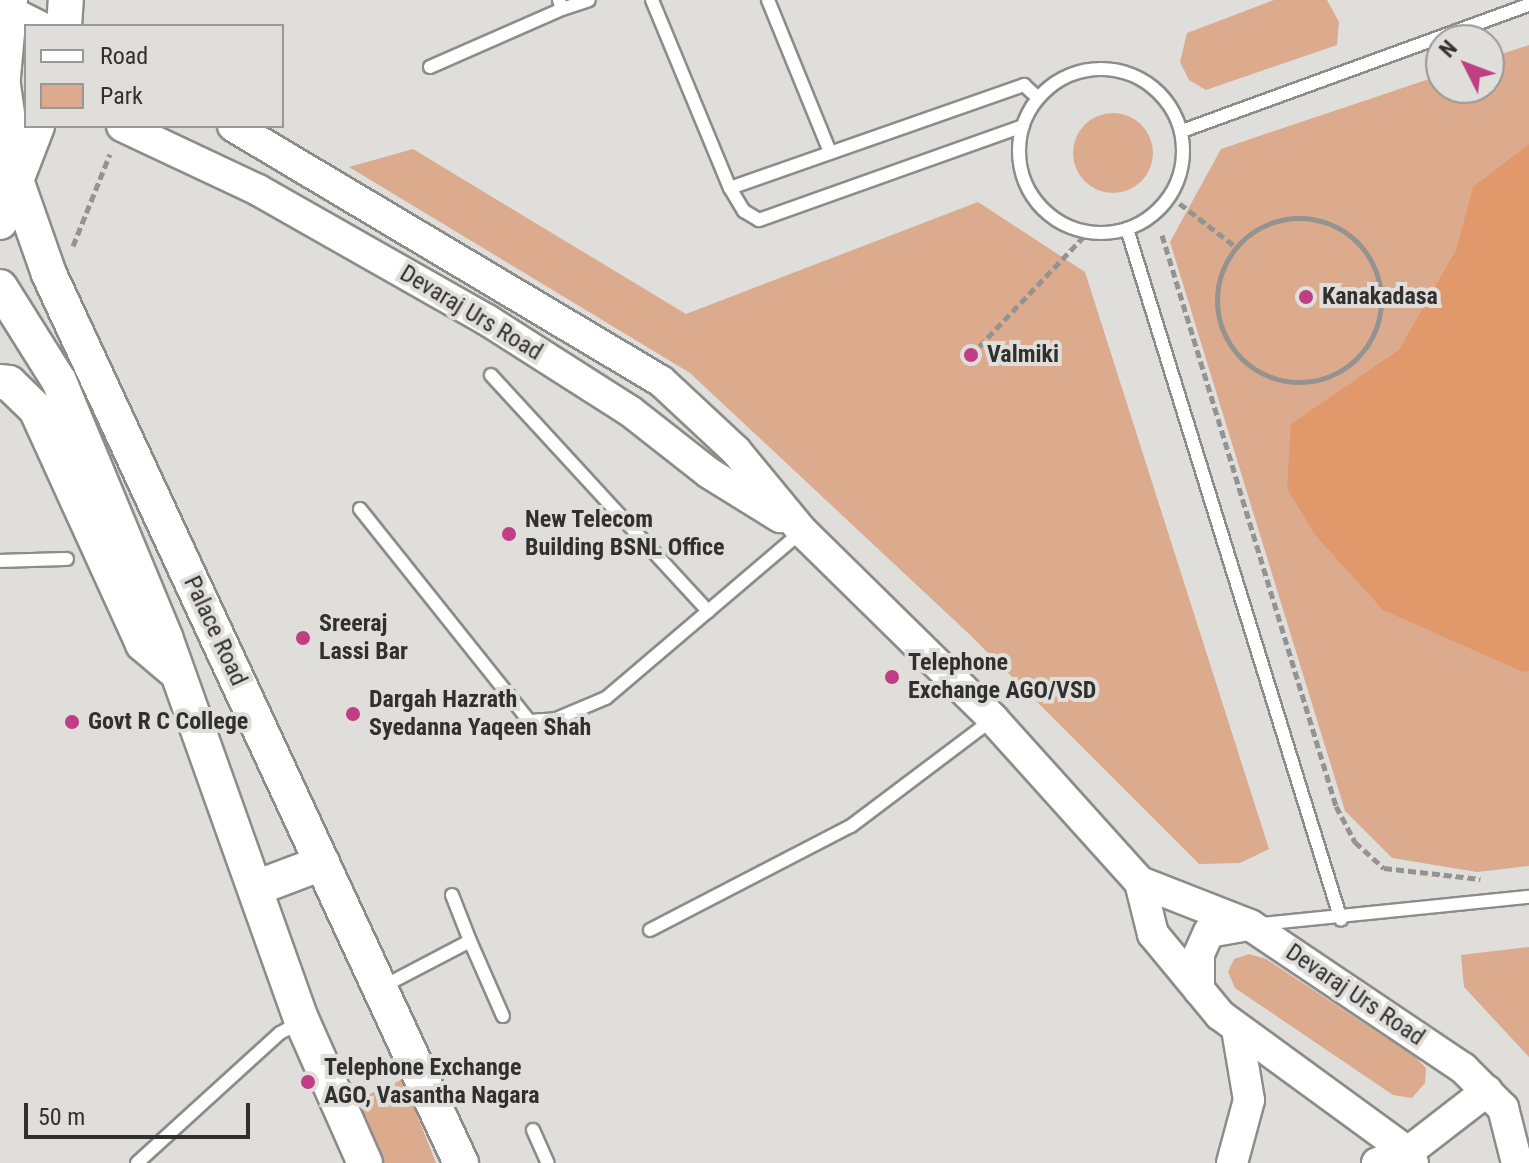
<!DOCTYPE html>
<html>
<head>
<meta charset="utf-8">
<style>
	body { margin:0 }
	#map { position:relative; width:1529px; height:1163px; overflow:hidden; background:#dfdedb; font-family:"Roboto Condensed",sans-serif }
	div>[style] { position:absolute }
	.green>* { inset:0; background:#dcaa8d }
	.round { border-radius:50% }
	.forest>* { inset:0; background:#e1986b }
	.path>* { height:5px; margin-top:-2.5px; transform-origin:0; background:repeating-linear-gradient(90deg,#949391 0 8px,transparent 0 12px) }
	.path>.ring { margin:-2.5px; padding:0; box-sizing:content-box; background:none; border:5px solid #949391; border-radius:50% }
	.roads { filter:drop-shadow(2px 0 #8c8c89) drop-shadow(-2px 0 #8c8c89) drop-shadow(0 2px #8c8c89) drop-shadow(0 -2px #8c8c89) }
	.service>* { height:12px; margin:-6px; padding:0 6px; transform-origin:6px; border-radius:6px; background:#fff }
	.service>.ring { margin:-6px; padding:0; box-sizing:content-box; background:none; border:12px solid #fff; border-radius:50% }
	.tertiary>* { height:30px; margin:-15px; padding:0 15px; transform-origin:15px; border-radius:15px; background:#fff }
	.secondary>* { height:34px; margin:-17px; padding:0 17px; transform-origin:17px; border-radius:17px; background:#fff }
	.dots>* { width:22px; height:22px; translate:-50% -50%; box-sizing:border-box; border:4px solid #dfdedb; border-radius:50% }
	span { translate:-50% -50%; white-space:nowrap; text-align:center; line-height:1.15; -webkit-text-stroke:8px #dfdedb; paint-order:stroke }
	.poi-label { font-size:24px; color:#30302f; font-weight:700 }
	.left { translate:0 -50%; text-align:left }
	.street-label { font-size:24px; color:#30302f }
	.legend { position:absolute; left:24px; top:24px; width:260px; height:104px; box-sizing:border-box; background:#dfdedb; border:2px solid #999896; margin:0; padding:10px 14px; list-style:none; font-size:24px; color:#30302f }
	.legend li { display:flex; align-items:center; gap:16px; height:40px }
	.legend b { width:40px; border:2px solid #999896 }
	.north { position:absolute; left:1425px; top:24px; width:80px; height:80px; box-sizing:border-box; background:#dfdedb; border:2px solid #999896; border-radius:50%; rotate:312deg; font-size:22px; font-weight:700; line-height:32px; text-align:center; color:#30302f }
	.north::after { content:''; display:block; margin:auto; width:28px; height:36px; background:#bf3e86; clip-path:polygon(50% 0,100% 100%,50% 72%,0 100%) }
	.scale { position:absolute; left:24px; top:1103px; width:226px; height:36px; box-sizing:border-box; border:4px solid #30302f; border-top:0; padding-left:10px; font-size:24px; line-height:28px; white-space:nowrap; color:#30302f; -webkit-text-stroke:6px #dfdedb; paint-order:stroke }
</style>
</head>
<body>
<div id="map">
	<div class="green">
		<i style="clip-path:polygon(1274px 0,1327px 0,1339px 22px,1337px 45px,1206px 90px,1189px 80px,1180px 62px,1187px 33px)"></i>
		<i style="clip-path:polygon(1529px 45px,1529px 866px,1477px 872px,1392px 858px,1345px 811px,1170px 242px,1221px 149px,1441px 75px,1441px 88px,1489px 88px,1489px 58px)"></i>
		<i class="round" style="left:1073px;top:113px;width:80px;height:80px"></i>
		<i style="clip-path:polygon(413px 149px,686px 314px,978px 202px,1085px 272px,1269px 849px,1240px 863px,1199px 864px,968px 633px,690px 373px,349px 167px)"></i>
		<i style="clip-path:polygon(1529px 947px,1529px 1057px,1464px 987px,1461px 955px)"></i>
		<i style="clip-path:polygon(1249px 954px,1266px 959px,1414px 1056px,1426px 1068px,1425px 1083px,1412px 1098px,1393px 1095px,1235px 988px,1228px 972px,1234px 959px)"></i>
		<i style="clip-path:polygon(403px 1079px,436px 1163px,379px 1163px,354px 1101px)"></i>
	</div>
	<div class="forest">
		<i style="clip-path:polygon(1529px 144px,1529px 671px,1523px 672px,1383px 610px,1316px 536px,1287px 489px,1291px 424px,1399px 350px,1456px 250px,1473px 187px)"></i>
	</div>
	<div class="path">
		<i style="left:1170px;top:196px;width:83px;rotate:37.7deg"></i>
		<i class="ring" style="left:1217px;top:218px;width:159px;height:159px"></i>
		<i style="left:1162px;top:235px;width:597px;rotate:73.05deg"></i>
		<i style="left:1336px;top:806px;width:41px;rotate:62.2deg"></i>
		<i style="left:1355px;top:842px;width:39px;rotate:42deg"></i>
		<i style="left:1384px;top:868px;width:97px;rotate:6.5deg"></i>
		<i style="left:73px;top:246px;width:99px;rotate:-68.1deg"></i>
		<i style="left:971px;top:355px;width:170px;rotate:-46.4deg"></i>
	</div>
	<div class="roads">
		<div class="service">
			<i style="left:559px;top:0;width:9px;rotate:72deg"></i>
			<i style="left:562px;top:9px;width:28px;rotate:-18deg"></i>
			<i style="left:652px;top:0;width:204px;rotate:67.5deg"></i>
			<i style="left:730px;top:188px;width:27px;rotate:59deg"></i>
			<i style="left:744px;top:211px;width:17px;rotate:31deg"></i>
			<i style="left:759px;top:220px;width:280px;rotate:-19.6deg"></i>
			<i style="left:768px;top:0;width:164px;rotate:67.8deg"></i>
			<i style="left:430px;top:67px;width:144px;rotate:-23.7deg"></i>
			<i class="ring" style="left:1019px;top:69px;width:152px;height:152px"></i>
			<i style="left:1182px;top:131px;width:369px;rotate:-20deg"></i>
			<i style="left:730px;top:188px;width:312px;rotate:-19.3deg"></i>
			<i style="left:1024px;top:85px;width:19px;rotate:43deg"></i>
			<i style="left:1127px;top:229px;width:723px;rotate:72.79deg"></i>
			<i style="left:491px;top:375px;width:321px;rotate:47.4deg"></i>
			<i style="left:360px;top:509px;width:271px;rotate:51.4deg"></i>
			<i style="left:529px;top:721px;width:27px;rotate:-4deg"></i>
			<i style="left:556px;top:719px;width:54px;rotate:-22.8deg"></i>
			<i style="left:606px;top:698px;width:256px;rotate:-40.4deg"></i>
			<i style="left:0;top:561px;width:67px;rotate:-1.7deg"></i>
			<i style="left:452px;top:895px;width:49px;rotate:68.6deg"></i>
			<i style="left:1261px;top:924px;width:269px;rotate:-5.8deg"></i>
			<i style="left:650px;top:930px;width:226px;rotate:-27.4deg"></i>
			<i style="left:851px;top:826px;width:178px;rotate:-37deg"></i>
			<i style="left:382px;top:987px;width:99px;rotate:-27.6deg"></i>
			<i style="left:470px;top:941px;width:82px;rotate:66.3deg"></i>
			<i style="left:533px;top:1130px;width:36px;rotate:66deg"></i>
			<i style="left:137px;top:1163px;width:193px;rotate:-42.3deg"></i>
			<i style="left:280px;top:1033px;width:21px;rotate:-28deg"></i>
		</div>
		<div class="tertiary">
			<i style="left:13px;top:13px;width:29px;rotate:27deg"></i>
			<i style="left:122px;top:126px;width:150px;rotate:25.2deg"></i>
			<i style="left:258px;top:190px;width:263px;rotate:29.6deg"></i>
			<i style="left:487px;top:320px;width:169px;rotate:32.5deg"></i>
			<i style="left:630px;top:411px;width:100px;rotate:38.1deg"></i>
			<i style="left:709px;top:473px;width:84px;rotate:31.8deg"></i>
			<i style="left:233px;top:126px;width:498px;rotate:30.8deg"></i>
			<i style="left:661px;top:381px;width:103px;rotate:43deg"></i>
			<i style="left:736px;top:451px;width:104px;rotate:50.5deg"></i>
			<i style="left:802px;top:531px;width:268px;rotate:44.5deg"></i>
			<i style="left:993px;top:719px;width:219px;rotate:48deg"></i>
			<i style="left:1140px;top:882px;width:118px;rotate:21.4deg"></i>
			<i style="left:1250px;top:925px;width:257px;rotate:33.9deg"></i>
			<i style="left:1463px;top:1068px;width:57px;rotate:45deg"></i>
			<i style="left:1503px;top:1108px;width:57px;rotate:75.7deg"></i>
			<i style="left:1140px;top:882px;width:54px;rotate:76deg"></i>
			<i style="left:1153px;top:934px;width:105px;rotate:50.4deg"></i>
			<i style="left:1220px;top:1015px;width:233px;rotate:36.1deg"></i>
			<i style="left:1408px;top:1152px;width:12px;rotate:66deg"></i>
			<i style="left:1199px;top:990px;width:36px;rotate:-90deg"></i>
			<i style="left:1199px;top:954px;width:24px;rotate:-66deg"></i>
			<i style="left:1209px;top:932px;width:40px;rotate:-10deg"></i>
			<i style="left:1232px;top:1163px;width:65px;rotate:-74.9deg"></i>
			<i style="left:1249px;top:1100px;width:72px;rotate:-99.6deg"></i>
			<i style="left:1377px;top:1163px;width:33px;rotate:-20deg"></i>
			<i style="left:1408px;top:1152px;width:100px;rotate:-37.7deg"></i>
		</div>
		<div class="secondary">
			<i style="left:64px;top:26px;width:26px;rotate:-86deg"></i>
			<i style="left:0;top:64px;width:120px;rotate:81.9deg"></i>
			<i style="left:17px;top:183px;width:96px;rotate:70.6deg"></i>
			<i style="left:49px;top:274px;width:980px;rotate:65.14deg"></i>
			<i style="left:2px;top:88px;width:88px;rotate:-84.8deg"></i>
			<i style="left:0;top:222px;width:103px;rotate:-68.9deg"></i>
			<i style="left:0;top:287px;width:111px;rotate:57.9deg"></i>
			<i style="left:59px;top:381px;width:277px;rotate:67.5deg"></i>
			<i style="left:165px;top:637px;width:408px;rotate:70.4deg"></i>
			<i style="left:302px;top:1021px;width:155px;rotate:66.1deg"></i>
			<i style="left:0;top:382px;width:9px;rotate:6deg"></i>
			<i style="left:9px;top:383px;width:37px;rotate:44deg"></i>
			<i style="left:36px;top:409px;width:258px;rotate:65.5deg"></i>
			<i style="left:143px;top:644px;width:42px;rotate:40.2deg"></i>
			<i style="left:256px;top:888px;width:71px;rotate:-20.7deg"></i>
		</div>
	</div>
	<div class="dots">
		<i style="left:1306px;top:297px;background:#bf3e86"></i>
		<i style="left:971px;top:355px;background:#bf3e86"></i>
		<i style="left:509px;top:534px;background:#bf3e86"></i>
		<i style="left:303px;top:638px;background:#bf3e86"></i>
		<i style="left:892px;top:677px;background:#bf3e86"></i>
		<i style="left:353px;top:714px;background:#bf3e86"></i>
		<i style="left:72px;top:722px;background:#bf3e86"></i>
		<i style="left:308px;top:1082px;background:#bf3e86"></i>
	</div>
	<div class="poi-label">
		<span class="left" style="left:1322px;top:297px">Kanakadasa</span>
		<span class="left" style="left:987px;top:355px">Valmiki</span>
		<span class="left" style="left:525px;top:534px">New Telecom<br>Building BSNL Office</span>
		<span class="left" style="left:319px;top:638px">Sreeraj<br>Lassi Bar</span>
		<span class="left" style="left:908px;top:677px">Telephone<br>Exchange AGO/VSD</span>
		<span class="left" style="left:369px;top:714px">Dargah Hazrath<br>Syedanna Yaqeen Shah</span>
		<span class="left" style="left:88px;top:722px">Govt R C College</span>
		<span class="left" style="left:324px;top:1082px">Telephone Exchange<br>AGO, Vasantha Nagara</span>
	</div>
	<div class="street-label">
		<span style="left:471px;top:313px;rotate:31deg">Devaraj Urs Road</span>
		<span style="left:215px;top:631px;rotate:65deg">Palace Road</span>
		<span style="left:1355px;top:995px;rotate:34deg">Devaraj Urs Road</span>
	</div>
	<ul class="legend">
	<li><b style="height:10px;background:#fff"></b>Road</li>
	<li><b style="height:22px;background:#dcaa8d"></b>Park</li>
	</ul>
	<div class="north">N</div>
	<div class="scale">50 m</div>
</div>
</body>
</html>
